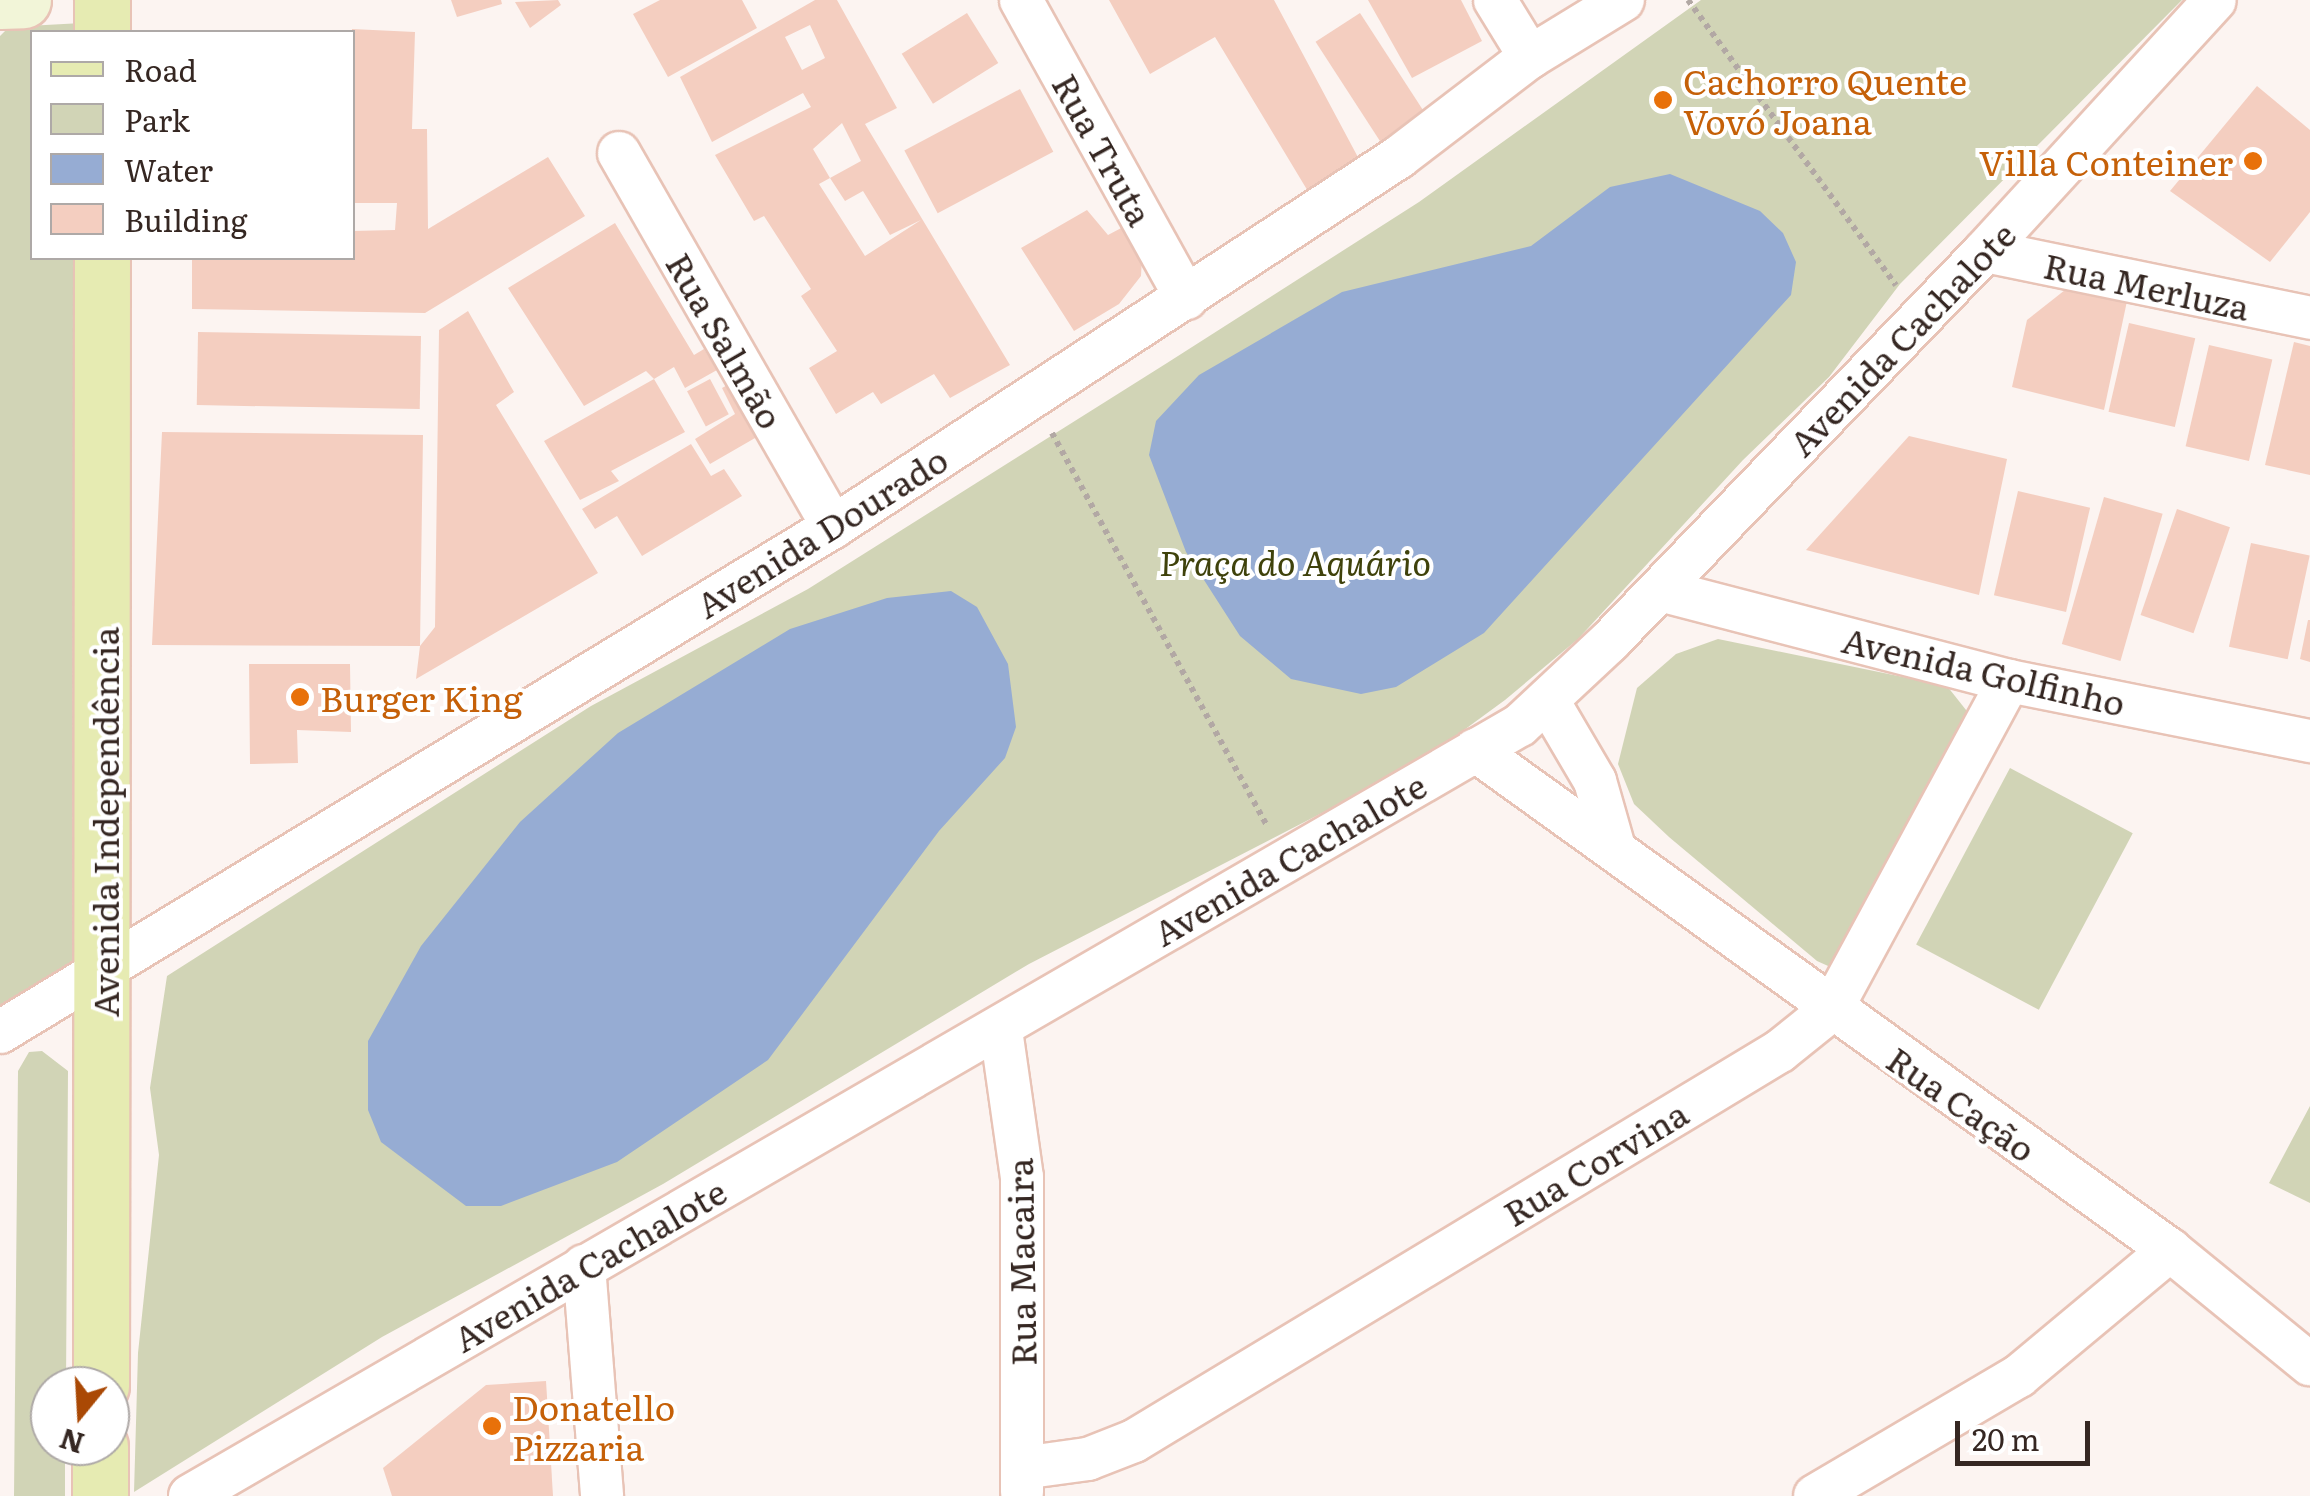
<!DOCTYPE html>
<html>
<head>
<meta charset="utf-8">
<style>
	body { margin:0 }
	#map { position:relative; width:2310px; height:1496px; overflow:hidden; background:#fcf4f1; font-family:Literata,serif }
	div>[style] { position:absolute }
	.green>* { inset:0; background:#d1d4b6; transform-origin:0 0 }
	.water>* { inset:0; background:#96acd3 }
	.building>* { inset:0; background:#f4cec0; transform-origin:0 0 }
	.path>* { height:6px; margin-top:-3px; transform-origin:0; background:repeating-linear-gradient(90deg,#b2a8a4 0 5px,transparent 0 10px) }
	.roads { filter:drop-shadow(2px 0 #e8c3b6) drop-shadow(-2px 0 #e8c3b6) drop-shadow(0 2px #e8c3b6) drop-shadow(0 -2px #e8c3b6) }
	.minor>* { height:42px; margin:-21px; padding:0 21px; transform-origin:21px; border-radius:21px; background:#fff }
	.secondary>* { height:55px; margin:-27.5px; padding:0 27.5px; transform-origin:27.5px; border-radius:27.5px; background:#f2f5d8 }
	.primary>* { height:55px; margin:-27.5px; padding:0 27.5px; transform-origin:27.5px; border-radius:27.5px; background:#e6ebb2 }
	.dots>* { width:28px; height:28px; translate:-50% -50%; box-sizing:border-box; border:5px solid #fff; border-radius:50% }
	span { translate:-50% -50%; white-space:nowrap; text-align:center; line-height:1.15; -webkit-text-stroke:8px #fff; paint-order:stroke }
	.food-label { font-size:35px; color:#c56008 }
	.left { translate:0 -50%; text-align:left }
	.right { translate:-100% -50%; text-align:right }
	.street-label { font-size:35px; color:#352722 }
	.park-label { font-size:35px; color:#3f420b; font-style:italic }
	.legend { position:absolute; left:30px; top:30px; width:325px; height:230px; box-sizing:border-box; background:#fff; border:2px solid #aea9a7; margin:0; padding:12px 18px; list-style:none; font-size:30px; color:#352722 }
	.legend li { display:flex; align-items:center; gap:20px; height:50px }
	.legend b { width:50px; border:2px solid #aea9a7 }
	.north { position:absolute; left:30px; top:1366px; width:100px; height:100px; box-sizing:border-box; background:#fff; border:2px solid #aea9a7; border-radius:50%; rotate:198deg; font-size:28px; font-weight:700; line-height:40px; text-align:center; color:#352722 }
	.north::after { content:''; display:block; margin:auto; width:35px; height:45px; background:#aa4905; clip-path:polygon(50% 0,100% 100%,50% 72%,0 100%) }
	.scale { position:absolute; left:1955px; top:1421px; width:135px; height:45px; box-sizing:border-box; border:5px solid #352722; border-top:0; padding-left:12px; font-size:30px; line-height:35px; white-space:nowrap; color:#352722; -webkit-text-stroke:8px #fff; paint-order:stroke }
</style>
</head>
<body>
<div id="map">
	<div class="green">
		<i style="clip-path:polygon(1701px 0,2182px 0,1900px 284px,1829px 377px,1743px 460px,1578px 639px,1505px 700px,1419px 763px,1029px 964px,663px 1184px,382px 1337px,134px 1492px,138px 1353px,159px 1155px,150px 1088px,167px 976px,591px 706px,808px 589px,1167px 363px,1419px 202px)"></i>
		<i style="clip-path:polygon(82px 23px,82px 32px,32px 32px,32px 258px,84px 258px,89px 960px,0 1010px,0 36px,9px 27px)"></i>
		<i style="clip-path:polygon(1718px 639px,1947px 686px,1970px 715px,1837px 970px,1817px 961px,1669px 837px,1634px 804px,1618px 764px,1637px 688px,1676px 654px)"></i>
		<i style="left:2010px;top:768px;width:139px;height:200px;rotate:28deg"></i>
		<i style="clip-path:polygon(42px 1051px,68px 1071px,66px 1386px,50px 1386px,50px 1446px,65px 1446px,65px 1496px,14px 1496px,18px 1071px,29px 1052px)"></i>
		<i style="clip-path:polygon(2310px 1106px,2310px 1203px,2269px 1183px)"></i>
	</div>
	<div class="water">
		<i style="clip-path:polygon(1670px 174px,1760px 211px,1783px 233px,1796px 262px,1791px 295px,1484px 633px,1396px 687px,1361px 694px,1291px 679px,1240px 636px,1186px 552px,1149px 455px,1156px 421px,1199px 375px,1342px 292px,1531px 246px,1610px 187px)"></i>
		<i style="clip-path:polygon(951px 591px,977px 607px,1008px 664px,1016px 727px,1005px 758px,939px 831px,768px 1060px,617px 1162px,501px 1206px,466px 1206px,381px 1142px,368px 1110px,368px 1041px,421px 946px,520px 822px,618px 733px,790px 629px,887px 598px)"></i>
	</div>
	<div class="building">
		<i style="clip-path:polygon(451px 0,501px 0,502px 4px,457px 17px)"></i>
		<i style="clip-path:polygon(558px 0,561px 5px,530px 28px,515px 2px)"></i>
		<i style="clip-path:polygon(660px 0,742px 0,757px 28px,668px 77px,633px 14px)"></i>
		<i style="clip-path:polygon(evenodd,815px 0,837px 0,897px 108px,865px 124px,1010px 365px,950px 398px,934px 374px,881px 404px,873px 392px,836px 414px,809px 368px,837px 351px,801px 296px,811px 289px,764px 216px,754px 221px,715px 155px,811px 107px,803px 93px,712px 142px,680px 77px,815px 0,810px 25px,825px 58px,802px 70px,785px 37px,810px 25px,815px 0,842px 123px,861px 161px,830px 178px,845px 201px,863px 191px,890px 235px,921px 220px,865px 256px,819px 184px,830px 178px,813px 149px,842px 123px)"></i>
		<i style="clip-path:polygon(1109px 0,1274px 0,1360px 161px,1309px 193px,1215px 37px,1150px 74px)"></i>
		<i style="clip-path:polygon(1368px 0,1461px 0,1482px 41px,1412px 78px)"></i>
		<i style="left:967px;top:13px;width:59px;height:77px;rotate:58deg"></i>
		<i style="left:1360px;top:13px;width:120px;height:53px;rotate:57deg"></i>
		<i style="clip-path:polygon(352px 29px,415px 32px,412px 129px,427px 129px,428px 229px,548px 157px,585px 216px,425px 313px,192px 309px,192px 258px,352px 258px,352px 231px,395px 230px,397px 203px,352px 203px)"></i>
		<i style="clip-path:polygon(2257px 86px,2310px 130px,2310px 212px,2270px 262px,2170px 191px)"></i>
		<i style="left:1020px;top:89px;width:71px;height:131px;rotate:62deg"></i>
		<i style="clip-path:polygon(1087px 210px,1108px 235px,1125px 226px,1142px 257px,1141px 276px,1119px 304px,1074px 331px,1021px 248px)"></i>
		<i style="clip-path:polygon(615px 223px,694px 355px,704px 349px,717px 370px,685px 388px,674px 367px,654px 379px,646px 371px,584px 406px,508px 288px)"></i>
		<i style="clip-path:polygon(2065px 290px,2127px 301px,2104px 410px,2012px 387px,2027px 320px)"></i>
		<i style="clip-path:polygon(468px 311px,514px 392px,496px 405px,598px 573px,416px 679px,420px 646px,152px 645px,162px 432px,423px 435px,420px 646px,435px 627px,439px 330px)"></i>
		<i style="left:2129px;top:323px;width:68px;height:91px;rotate:13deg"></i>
		<i style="left:421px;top:336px;width:73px;height:223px;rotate:91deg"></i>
		<i style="clip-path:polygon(2294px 342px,2310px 346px,2310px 475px,2265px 465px)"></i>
		<i style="left:2209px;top:345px;width:65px;height:104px;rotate:13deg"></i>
		<i style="clip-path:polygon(654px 379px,685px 432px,611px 471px,619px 481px,580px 500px,544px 441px)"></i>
		<i style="left:710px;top:379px;width:40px;height:26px;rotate:62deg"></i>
		<i style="clip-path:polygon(733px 382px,762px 434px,710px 464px,695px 439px,735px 414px,722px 388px)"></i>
		<i style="clip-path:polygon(1909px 436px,2007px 459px,1979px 595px,1806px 550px)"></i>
		<i style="clip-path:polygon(691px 444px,711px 476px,724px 469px,742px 496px,642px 556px,617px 516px,595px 529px,582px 509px)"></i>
		<i style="left:2018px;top:491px;width:74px;height:107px;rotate:13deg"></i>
		<i style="left:2104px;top:497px;width:61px;height:153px;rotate:16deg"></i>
		<i style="left:2177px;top:509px;width:56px;height:112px;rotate:19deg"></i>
		<i style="left:2251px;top:543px;width:60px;height:106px;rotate:12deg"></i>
		<i style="clip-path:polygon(2308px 620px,2310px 620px,2310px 662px,2300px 659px)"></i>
		<i style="clip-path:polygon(249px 664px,350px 664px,351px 732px,297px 730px,298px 763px,250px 764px)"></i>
		<i style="clip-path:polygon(546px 1381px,553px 1496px,392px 1496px,383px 1468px,486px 1385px)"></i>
	</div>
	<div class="path">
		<i style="left:1688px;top:0;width:353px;rotate:53.9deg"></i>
		<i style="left:1052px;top:433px;width:447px;rotate:61.3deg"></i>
	</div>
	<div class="roads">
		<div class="minor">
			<i style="left:1021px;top:0;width:341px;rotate:61deg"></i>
			<i style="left:1495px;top:0;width:67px;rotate:58.4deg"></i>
			<i style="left:619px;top:153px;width:431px;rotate:60.2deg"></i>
			<i style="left:1985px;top:251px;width:332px;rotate:11.6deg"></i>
			<i style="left:1660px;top:590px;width:361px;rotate:14.6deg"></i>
			<i style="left:2009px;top:681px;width:307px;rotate:11.3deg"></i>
			<i style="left:1548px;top:701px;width:93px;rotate:59.6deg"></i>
			<i style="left:1595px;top:781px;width:66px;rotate:74.1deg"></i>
			<i style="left:1475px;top:750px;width:856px;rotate:35.73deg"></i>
			<i style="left:2170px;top:1250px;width:181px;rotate:39.2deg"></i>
			<i style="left:1001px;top:1030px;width:148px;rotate:81.9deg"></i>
			<i style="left:1022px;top:1177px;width:315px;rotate:90deg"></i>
			<i style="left:0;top:1032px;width:974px;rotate:-31.23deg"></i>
			<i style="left:833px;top:527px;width:676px;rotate:-33.17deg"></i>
			<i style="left:1399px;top:157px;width:165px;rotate:-37.4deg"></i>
			<i style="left:1530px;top:57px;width:109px;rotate:-31.5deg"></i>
			<i style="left:584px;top:1266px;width:231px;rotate:85.5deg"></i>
			<i style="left:1022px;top:1468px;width:67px;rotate:-7.8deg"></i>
			<i style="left:1088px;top:1459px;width:49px;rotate:-21.4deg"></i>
			<i style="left:1134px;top:1441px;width:755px;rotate:-31.12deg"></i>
			<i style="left:1780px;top:1051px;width:65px;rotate:-38.8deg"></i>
			<i style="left:1831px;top:1010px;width:374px;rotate:-61.6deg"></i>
			<i style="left:190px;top:1496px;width:1537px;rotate:-30.1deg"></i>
			<i style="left:1520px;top:725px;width:122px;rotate:-43deg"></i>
			<i style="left:1609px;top:642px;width:542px;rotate:-46.12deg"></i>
			<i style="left:1985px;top:251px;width:340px;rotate:-47.5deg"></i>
			<i style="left:1815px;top:1496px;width:237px;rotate:-30.5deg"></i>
			<i style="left:2019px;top:1376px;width:197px;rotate:-39.8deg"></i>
		</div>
		<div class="secondary">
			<i style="left:0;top:1px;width:23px;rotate:-2deg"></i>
		</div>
		<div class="primary">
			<i style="left:102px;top:32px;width:32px;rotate:-90deg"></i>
			<i style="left:101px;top:1386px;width:1128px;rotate:-89.95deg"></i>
			<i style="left:100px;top:1496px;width:50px;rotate:-90deg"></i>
		</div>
	</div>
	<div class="dots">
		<i style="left:1663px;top:100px;background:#e8710a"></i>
		<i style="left:2253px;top:161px;background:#e8710a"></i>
		<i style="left:300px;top:697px;background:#e8710a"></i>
		<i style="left:492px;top:1426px;background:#e8710a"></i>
	</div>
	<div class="food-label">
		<span class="left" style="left:1683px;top:100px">Cachorro Quente<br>Vovó Joana</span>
		<span class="right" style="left:2233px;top:161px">Villa Conteiner</span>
		<span class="left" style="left:320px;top:697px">Burger King</span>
		<span class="left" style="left:512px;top:1426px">Donatello<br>Pizzaria</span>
	</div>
	<div class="street-label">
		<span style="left:1104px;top:149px;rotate:61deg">Rua Truta</span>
		<span style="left:2147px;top:285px;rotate:12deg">Rua Merluza</span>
		<span style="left:1901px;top:338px;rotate:-46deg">Avenida Cachalote</span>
		<span style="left:726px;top:340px;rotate:60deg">Rua Salmão</span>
		<span style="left:821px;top:531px;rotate:-32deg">Avenida Dourado</span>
		<span style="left:1984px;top:670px;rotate:13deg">Avenida Golfinho</span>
		<span style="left:104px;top:822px;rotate:-90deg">Avenida Independência</span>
		<span style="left:1289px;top:858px;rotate:-30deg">Avenida Cachalote</span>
		<span style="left:1962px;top:1103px;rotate:35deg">Rua Cação</span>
		<span style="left:1595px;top:1162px;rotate:-31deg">Rua Corvina</span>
		<span style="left:1020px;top:1262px;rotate:-91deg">Rua Macaira</span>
		<span style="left:589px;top:1264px;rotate:-30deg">Avenida Cachalote</span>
	</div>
	<div class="park-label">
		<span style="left:1295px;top:561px">Praça do Aquário</span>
	</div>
	<ul class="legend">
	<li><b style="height:12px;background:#e6ebb2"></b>Road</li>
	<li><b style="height:28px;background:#d1d4b6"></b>Park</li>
	<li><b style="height:28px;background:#96acd3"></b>Water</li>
	<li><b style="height:28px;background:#f4cec0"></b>Building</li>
	</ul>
	<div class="north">N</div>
	<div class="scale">20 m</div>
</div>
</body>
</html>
